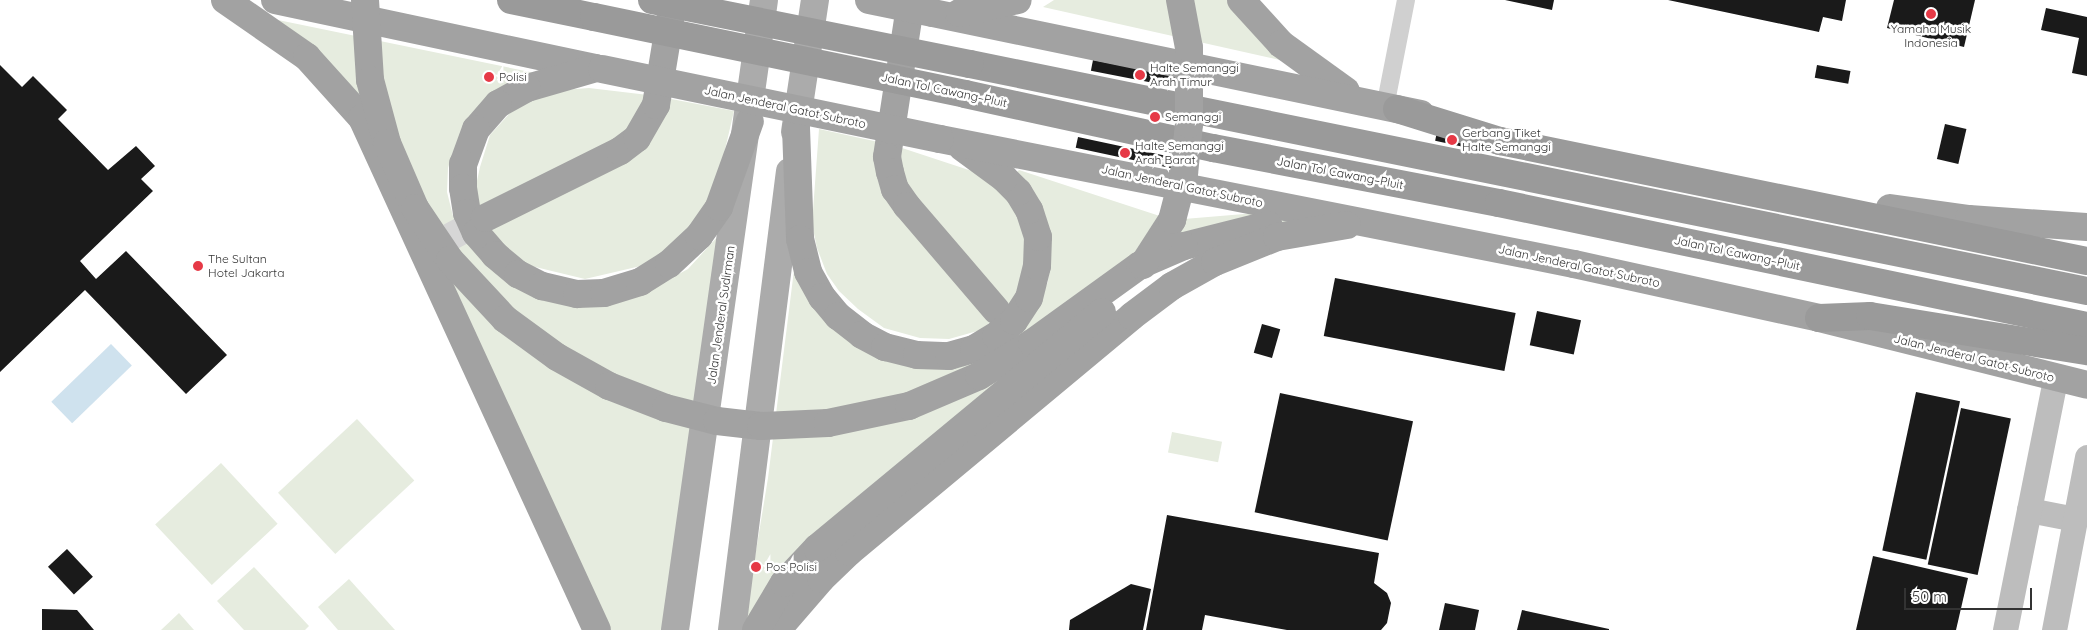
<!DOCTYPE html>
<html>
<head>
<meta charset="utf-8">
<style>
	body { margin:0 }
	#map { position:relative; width:2087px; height:630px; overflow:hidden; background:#fff; font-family:Quicksand,sans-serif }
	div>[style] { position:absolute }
	.green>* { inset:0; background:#e6ecdf; transform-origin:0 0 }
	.water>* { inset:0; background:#cfe2ee; transform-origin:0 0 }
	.building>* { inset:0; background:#1a1a1a; transform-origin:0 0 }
	.trunk-tunnel>* { height:28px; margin-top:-14px; transform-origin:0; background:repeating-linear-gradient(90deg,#d6d6d6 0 28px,transparent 0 42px) }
	.minor>* { height:18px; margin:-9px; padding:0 9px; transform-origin:9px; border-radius:9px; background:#d0d0d0 }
	.secondary>* { height:25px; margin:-12.5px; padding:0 12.5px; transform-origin:12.5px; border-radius:12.5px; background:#bdbdbd }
	.primary>* { height:28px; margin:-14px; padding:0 14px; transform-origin:14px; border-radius:14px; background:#ababab }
	.trunk>* { height:28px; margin:-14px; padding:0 14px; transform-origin:14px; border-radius:14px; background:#a2a2a2 }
	.motorway>* { height:28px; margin:-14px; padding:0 14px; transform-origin:14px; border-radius:14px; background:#9a9a9a }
	.trunk-bridge>* { height:28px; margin:-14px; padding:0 14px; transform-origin:14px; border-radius:14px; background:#a2a2a2 }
	.motorway-bridge>* { height:28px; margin:-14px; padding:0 14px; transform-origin:14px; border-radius:14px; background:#9a9a9a }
	.dots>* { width:14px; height:14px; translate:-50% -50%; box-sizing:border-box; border:2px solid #fff; border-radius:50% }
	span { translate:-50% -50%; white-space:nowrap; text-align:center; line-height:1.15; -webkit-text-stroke:5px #fff; paint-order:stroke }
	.poi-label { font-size:12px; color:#333 }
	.left { translate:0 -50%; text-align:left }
	.street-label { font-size:12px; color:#333 }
	.scale { position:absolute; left:1904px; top:588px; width:128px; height:22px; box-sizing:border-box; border:2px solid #333; border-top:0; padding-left:6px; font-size:15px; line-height:18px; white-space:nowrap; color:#333; -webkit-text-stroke:4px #fff; paint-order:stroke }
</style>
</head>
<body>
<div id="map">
	<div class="green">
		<i style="clip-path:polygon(1054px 0,1241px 0,1298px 64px,1043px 7px)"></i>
		<i style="clip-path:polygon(278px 20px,535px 73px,453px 152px,448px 168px,447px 192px,453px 216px,502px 275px,640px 295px,688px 269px,720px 234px,664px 630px,609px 630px,364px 109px)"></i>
		<i style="clip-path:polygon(589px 88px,648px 95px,643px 112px,618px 138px,478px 211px,475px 190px,480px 167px,490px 135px,510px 113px,533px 99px,562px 90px)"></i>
		<i style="clip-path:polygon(666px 98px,734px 111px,713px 201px,673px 244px,645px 265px,585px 279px,527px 265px,486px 233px,538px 201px)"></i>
		<i style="clip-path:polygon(819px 129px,883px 143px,882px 155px,994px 319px,981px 330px,949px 339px,920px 338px,884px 328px,858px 309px,839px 291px,827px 274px,817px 248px,812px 224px)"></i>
		<i style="clip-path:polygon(899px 147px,981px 174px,1003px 189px,1025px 230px,1028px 262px,1011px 305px,1005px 309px,906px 191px)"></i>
		<i style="clip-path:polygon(1019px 170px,1172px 220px,1244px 214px,1321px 214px,1145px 263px,743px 630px,768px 478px,794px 270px,814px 294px,931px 366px,1039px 300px,1048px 282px,1051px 242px,1045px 214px,1017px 172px)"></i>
		<i style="left:357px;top:419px;width:84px;height:108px;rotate:47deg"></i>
		<i style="left:1172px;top:432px;width:51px;height:21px;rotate:11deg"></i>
		<i style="left:221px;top:463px;width:83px;height:90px;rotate:47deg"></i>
		<i style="clip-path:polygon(254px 567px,309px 626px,305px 630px,244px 630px,217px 601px)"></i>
		<i style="clip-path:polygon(349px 579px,395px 630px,338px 630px,318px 607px)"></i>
		<i style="clip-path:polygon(179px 613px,194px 630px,161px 630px)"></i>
	</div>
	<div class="water">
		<i style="left:111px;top:344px;width:30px;height:83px;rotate:46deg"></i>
	</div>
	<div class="building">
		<i style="clip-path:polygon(1505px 0,1554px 0,1552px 10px)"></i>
		<i style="clip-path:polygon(1668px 0,1846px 0,1842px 21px,1823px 17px,1819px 32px)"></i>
		<i style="clip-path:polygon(1894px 0,1975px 0,1964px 47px,1887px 28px)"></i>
		<i style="clip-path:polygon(2046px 8px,2087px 17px,2087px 76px,2072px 73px,2079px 38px,2041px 30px)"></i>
		<i style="left:1093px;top:60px;width:98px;height:11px;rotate:11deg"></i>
		<i style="clip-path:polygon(0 65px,22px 87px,33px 76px,67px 110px,58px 119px,108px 170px,136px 146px,155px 166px,141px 179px,153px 191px,80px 261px,96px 279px,126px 251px,227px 355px,186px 394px,85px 290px,0 372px)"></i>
		<i style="left:1817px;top:65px;width:34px;height:13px;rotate:10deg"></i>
		<i style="left:1945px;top:124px;width:22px;height:36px;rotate:13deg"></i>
		<i style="left:1437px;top:132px;width:33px;height:9px;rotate:12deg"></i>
		<i style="left:1078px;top:137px;width:98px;height:11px;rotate:12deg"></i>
		<i style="left:1335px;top:278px;width:184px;height:59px;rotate:11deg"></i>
		<i style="left:1537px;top:311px;width:45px;height:35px;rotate:12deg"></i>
		<i style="left:1262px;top:324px;width:19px;height:30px;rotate:16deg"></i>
		<i style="left:1916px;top:392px;width:45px;height:162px;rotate:12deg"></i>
		<i style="left:1280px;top:393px;width:136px;height:122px;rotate:12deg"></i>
		<i style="left:1961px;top:408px;width:51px;height:160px;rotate:12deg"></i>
		<i style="clip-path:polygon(1167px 515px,1379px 553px,1374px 583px,1387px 593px,1391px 603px,1387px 623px,1381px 630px,1287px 630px,1205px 615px,1202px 630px,1146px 630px)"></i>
		<i style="left:67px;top:549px;width:38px;height:26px;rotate:47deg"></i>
		<i style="clip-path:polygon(1873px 556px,1968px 578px,1956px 630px,1856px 630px)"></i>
		<i style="clip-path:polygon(1131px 584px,1151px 589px,1143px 630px,1069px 630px,1070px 620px)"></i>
		<i style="clip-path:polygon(1445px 603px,1479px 610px,1475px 630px,1439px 630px)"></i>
		<i style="clip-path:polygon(42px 609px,77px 610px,94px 630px,42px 630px)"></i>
		<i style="clip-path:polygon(1522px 610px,1609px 629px,1609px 630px,1517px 630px)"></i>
	</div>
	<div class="trunk-tunnel">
		<i style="left:450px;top:237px;width:40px;rotate:-28deg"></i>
	</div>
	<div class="minor">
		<i style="left:1385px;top:107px;width:109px;rotate:-78.9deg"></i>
	</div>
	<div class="secondary">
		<i style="left:2029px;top:510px;width:47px;rotate:11.1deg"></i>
		<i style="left:2005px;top:630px;width:256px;rotate:-78.7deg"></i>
		<i style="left:2054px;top:630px;width:176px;rotate:-79.2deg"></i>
	</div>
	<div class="primary">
		<i style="left:795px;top:132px;width:134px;rotate:-81.4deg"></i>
		<i style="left:675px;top:630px;width:636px;rotate:-81.96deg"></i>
		<i style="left:732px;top:630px;width:462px;rotate:-82.8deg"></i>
	</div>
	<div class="trunk">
		<i style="left:225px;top:0;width:100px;rotate:34.8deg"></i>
		<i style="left:307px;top:57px;width:82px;rotate:48deg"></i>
		<i style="left:362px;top:118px;width:563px;rotate:65.35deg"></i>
		<i style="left:275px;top:0;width:326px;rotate:12deg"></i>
		<i style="left:911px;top:0;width:159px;rotate:98.7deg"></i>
		<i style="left:887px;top:157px;width:15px;rotate:79deg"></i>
		<i style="left:890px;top:172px;width:18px;rotate:74deg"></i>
		<i style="left:895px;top:189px;width:21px;rotate:55deg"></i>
		<i style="left:907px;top:206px;width:137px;rotate:49.4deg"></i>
		<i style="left:1241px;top:0;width:59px;rotate:47.7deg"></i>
		<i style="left:1281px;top:44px;width:80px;rotate:35.9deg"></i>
		<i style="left:933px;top:13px;width:498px;rotate:11.7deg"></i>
		<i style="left:959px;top:13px;width:60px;rotate:-12.4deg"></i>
		<i style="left:596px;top:68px;width:72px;rotate:163.8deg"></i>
		<i style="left:527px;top:88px;width:33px;rotate:151deg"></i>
		<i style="left:498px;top:104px;width:33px;rotate:131deg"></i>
		<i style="left:476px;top:129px;width:37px;rotate:110deg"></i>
		<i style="left:463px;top:164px;width:24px;rotate:90deg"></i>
		<i style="left:463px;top:188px;width:25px;rotate:81deg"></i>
		<i style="left:467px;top:213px;width:22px;rotate:66deg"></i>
		<i style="left:476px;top:233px;width:29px;rotate:49deg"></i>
		<i style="left:495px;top:255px;width:30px;rotate:40deg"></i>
		<i style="left:518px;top:274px;width:27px;rotate:27deg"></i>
		<i style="left:542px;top:286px;width:36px;rotate:13deg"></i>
		<i style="left:577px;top:294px;width:27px;rotate:-2deg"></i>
		<i style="left:604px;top:293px;width:38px;rotate:-17deg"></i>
		<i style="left:640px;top:282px;width:34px;rotate:-32deg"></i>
		<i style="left:669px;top:264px;width:41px;rotate:-43deg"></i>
		<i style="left:699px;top:236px;width:35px;rotate:-55deg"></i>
		<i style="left:719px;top:207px;width:91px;rotate:-70.2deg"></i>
		<i style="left:796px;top:128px;width:111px;rotate:87.9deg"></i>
		<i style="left:800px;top:239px;width:34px;rotate:76deg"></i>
		<i style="left:808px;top:272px;width:29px;rotate:61deg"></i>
		<i style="left:822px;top:297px;width:25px;rotate:50deg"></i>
		<i style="left:838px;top:316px;width:31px;rotate:38deg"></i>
		<i style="left:862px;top:335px;width:26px;rotate:28deg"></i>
		<i style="left:885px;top:347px;width:33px;rotate:14deg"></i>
		<i style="left:917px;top:355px;width:32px;rotate:2deg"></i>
		<i style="left:949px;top:356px;width:26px;rotate:-16deg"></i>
		<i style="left:974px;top:349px;width:26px;rotate:-31deg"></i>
		<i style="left:996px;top:336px;width:23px;rotate:-40deg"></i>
		<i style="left:1014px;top:321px;width:27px;rotate:-57deg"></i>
		<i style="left:1029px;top:298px;width:33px;rotate:-76deg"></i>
		<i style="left:1037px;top:266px;width:29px;rotate:-88deg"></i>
		<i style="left:1038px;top:237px;width:28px;rotate:-108deg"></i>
		<i style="left:1029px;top:210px;width:21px;rotate:-121deg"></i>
		<i style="left:1018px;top:192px;width:20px;rotate:-135deg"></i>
		<i style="left:1004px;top:178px;width:52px;rotate:-143.6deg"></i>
		<i style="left:940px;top:139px;width:646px;rotate:11.15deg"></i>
		<i style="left:1574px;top:264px;width:251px;rotate:12.4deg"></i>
		<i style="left:1819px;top:318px;width:276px;rotate:14deg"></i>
		<i style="left:1890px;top:208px;width:80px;rotate:7.9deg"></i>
		<i style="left:1969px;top:219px;width:118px;rotate:3.9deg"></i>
		<i style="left:485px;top:218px;width:151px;rotate:-26.4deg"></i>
		<i style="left:620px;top:151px;width:21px;rotate:-37deg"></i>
		<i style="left:637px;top:138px;width:38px;rotate:-60deg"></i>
		<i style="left:656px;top:105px;width:98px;rotate:-80.6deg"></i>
		<i style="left:1184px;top:246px;width:87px;rotate:-14deg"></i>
		<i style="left:777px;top:630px;width:67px;rotate:-49.2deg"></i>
		<i style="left:821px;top:579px;width:39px;rotate:-44deg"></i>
		<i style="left:849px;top:552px;width:368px;rotate:-39.8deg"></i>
		<i style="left:1132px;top:316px;width:50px;rotate:-36.9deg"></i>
		<i style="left:1172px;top:286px;width:49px;rotate:-29.2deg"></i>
		<i style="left:1215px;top:262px;width:67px;rotate:-22deg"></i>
		<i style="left:1277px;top:237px;width:71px;rotate:-9.7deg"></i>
	</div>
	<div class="motorway">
		<i style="left:511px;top:0;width:85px;rotate:11.6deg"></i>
		<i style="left:970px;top:64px;width:1140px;rotate:11.49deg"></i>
		<i style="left:965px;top:94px;width:254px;rotate:12.3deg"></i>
		<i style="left:1213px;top:148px;width:291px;rotate:10.9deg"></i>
		<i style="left:1499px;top:203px;width:601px;rotate:11.81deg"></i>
		<i style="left:1397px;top:109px;width:108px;rotate:17.3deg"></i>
		<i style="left:1500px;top:141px;width:599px;rotate:11.55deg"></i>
		<i style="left:1819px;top:318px;width:51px;rotate:-2.2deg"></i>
		<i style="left:1870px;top:316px;width:220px;rotate:9.2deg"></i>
	</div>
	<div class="trunk-bridge">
		<i style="left:365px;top:0;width:80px;rotate:86.4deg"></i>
		<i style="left:370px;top:80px;width:65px;rotate:74.9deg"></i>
		<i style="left:387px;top:143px;width:71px;rotate:66.7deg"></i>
		<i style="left:415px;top:208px;width:63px;rotate:56.1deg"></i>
		<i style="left:450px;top:260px;width:81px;rotate:47deg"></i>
		<i style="left:505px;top:319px;width:64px;rotate:36.2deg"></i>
		<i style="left:557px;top:357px;width:60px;rotate:29.1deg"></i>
		<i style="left:609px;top:386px;width:61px;rotate:21.1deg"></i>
		<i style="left:666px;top:408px;width:53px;rotate:14.3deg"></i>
		<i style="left:717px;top:421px;width:44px;rotate:6.5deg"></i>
		<i style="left:761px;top:426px;width:67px;rotate:-2.6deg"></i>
		<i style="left:828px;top:423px;width:83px;rotate:-11.9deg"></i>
		<i style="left:909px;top:406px;width:76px;rotate:-23.2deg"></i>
		<i style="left:979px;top:376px;width:62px;rotate:-31.9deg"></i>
		<i style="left:1032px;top:343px;width:133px;rotate:-35.8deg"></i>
		<i style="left:1140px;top:265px;width:48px;rotate:-23.4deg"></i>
		<i style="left:869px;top:0;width:65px;rotate:11.5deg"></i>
		<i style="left:602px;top:69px;width:345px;rotate:11.7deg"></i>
		<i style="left:1143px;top:265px;width:54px;rotate:-57.2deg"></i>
		<i style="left:1172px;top:220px;width:48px;rotate:-75.4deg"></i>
		<i style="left:1184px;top:174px;width:50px;rotate:-84.3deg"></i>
		<i style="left:1189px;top:124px;width:76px;rotate:-90deg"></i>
		<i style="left:1189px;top:48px;width:49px;rotate:-100.6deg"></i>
		<i style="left:756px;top:630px;width:55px;rotate:-59.2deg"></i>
		<i style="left:784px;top:583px;width:48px;rotate:-46.7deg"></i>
		<i style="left:817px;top:548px;width:370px;rotate:-39.6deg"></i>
	</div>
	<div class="motorway-bridge">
		<i style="left:652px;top:0;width:324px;rotate:11.4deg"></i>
		<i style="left:594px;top:17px;width:379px;rotate:11.7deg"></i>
	</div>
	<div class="dots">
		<i style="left:1931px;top:14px;background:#e63946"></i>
		<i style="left:1140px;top:75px;background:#e63946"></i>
		<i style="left:489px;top:77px;background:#e63946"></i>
		<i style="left:1155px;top:117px;background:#e63946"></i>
		<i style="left:1452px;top:140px;background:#e63946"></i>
		<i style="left:1125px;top:153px;background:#e63946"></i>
		<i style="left:198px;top:266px;background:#e63946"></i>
		<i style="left:756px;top:567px;background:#e63946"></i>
	</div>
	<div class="poi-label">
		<span style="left:1931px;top:36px">Yamaha Musik<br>Indonesia</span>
		<span class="left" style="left:1150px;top:75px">Halte Semanggi<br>Arah Timur</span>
		<span class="left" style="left:499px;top:77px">Polisi</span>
		<span class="left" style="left:1165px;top:117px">Semanggi</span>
		<span class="left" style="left:1462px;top:140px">Gerbang Tiket<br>Halte Semanggi</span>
		<span class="left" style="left:1135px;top:153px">Halte Semanggi<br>Arah Barat</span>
		<span class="left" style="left:208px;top:266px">The Sultan<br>Hotel Jakarta</span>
		<span class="left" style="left:766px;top:567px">Pos Polisi</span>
	</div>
	<div class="street-label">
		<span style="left:944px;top:90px;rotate:12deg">Jalan Tol Cawang–Pluit</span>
		<span style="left:785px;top:107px;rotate:12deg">Jalan Jenderal Gatot Subroto</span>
		<span style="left:1340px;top:173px;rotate:11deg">Jalan Tol Cawang–Pluit</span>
		<span style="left:1182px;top:186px;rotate:12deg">Jalan Jenderal Gatot Subroto</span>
		<span style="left:1737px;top:253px;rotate:12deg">Jalan Tol Cawang–Pluit</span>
		<span style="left:1579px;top:266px;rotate:12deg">Jalan Jenderal Gatot Subroto</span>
		<span style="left:721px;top:315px;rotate:-82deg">Jalan Jenderal Sudirman</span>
		<span style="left:1974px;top:358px;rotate:14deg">Jalan Jenderal Gatot Subroto</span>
	</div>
	<div class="scale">50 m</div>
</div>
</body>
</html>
